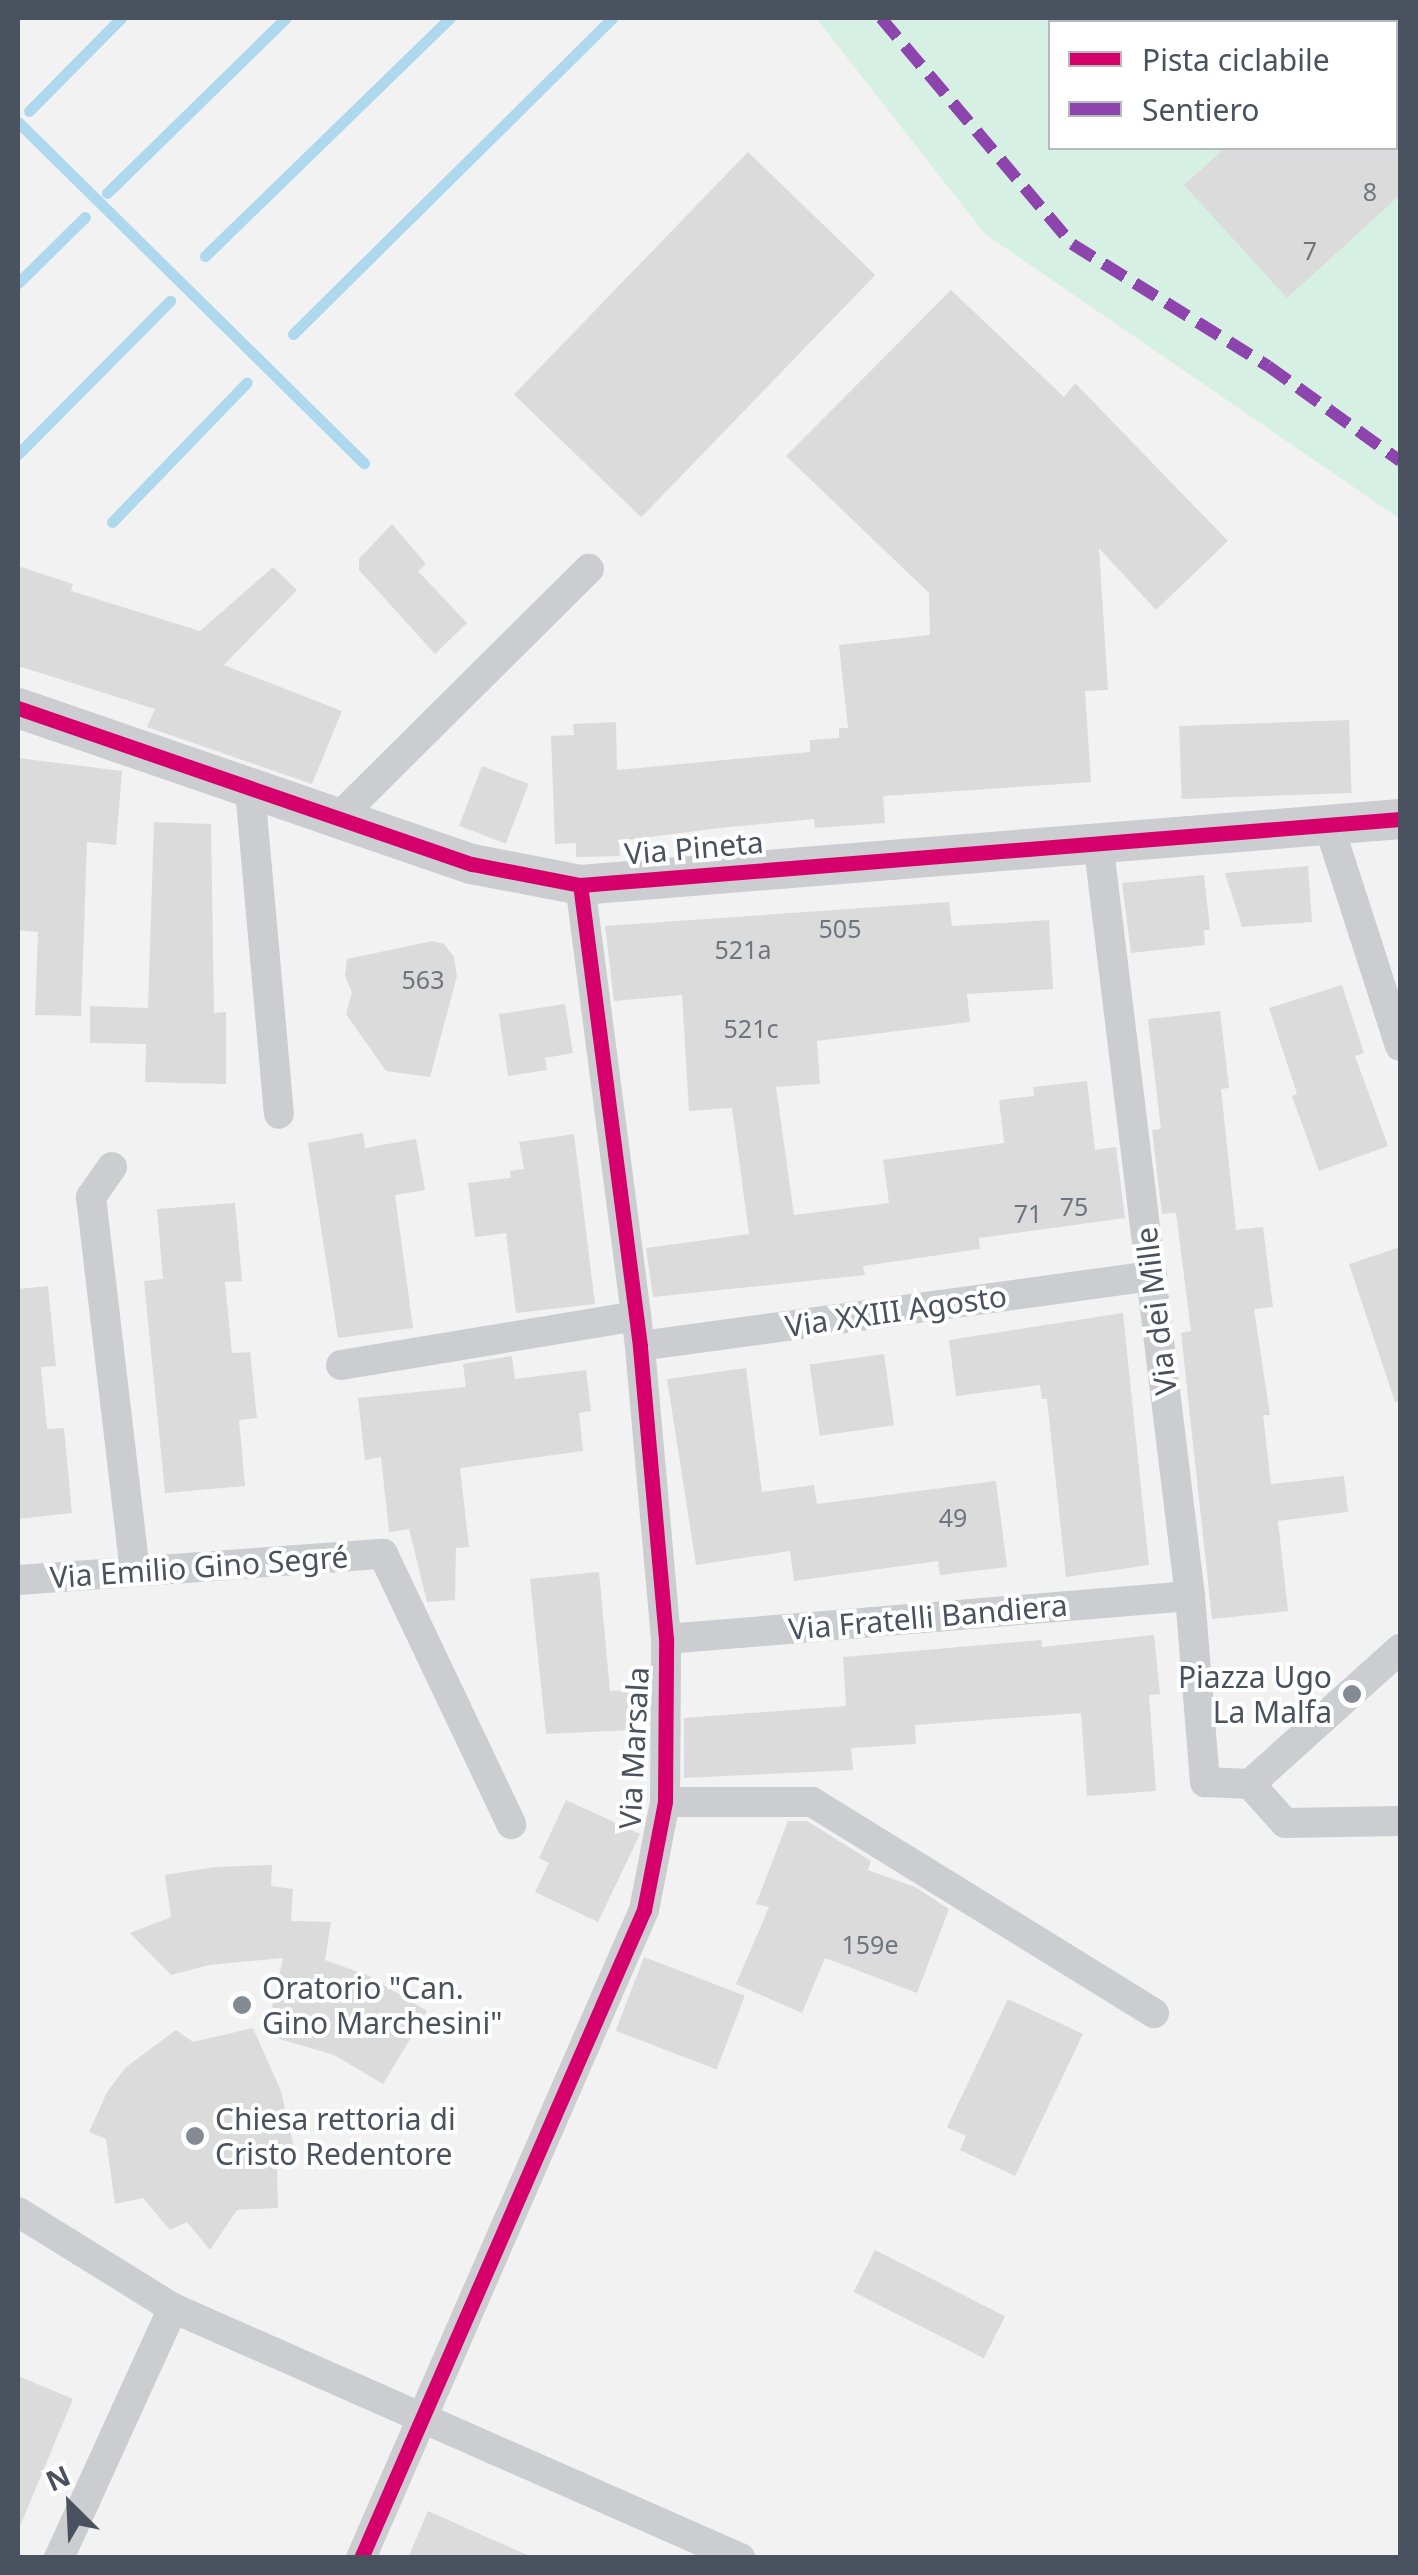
<!DOCTYPE html>
<html>
<head>
<meta charset="utf-8">
<style>
	body { margin:0 }
	#map { position:relative; width:1418px; height:2575px; overflow:hidden; background:#f2f2f2; font-family:"Noto Sans",sans-serif }
	div>[style] { position:absolute }
	.green>* { inset:0; background:#d7f0e4 }
	.stream>* { height:11px; margin:-5.5px; padding:0 5.5px; transform-origin:5.5px; border-radius:5.5px; background:#add8ed }
	.building>* { inset:0; background:#dbdbdc; transform-origin:0 0 }
	.minor>* { height:30px; margin:-15px; padding:0 15px; transform-origin:15px; border-radius:15px; background:#cbcdd0 }
	.tertiary>* { height:40px; margin:-20px; padding:0 20px; transform-origin:20px; border-radius:20px; background:#cbcdd0 }
	.quiet>* { height:12px; margin-top:-6px; transform-origin:0; background:repeating-linear-gradient(90deg,#8e44ad 0 25px,transparent 0 37px) }
	.cycleway>* { height:15px; margin:-7.5px; padding:0 7.5px; transform-origin:7.5px; border-radius:7.5px; background:#d6006c }
	.dots>* { width:28px; height:28px; translate:-50% -50%; box-sizing:border-box; border:5px solid #fff; border-radius:50% }
	span { translate:-50% -50%; white-space:nowrap; text-align:center; line-height:1.15; -webkit-text-stroke:8px #fff; paint-order:stroke }
	.number-label { font-size:25px; color:#6e757e }
	.number-label span { -webkit-text-stroke-width:0 }
	.street-label { font-size:30px; color:#49525e }
	.poi-label { font-size:30px; color:#49525e }
	.right { translate:-100% -50%; text-align:right }
	.left { translate:0 -50%; text-align:left }
	.frame { position:absolute; inset:0; border:20px solid #49525e; pointer-events:none }
	.legend { position:absolute; left:1048px; top:20px; width:350px; height:130px; box-sizing:border-box; background:#fff; border:2px solid #b6babf; margin:0; padding:12px 18px; list-style:none; font-size:30px; color:#49525e }
	.legend li { display:flex; align-items:center; gap:20px; height:50px }
	.legend b { width:50px; border:2px solid #b6babf }
	.north { position:absolute; left:20px; top:2455px; width:100px; height:100px; -webkit-text-stroke:8px #fff; paint-order:stroke; rotate:336deg; font-size:28px; font-weight:700; line-height:40px; text-align:center; color:#49525e }
	.north::after { content:''; display:block; margin:auto; width:35px; height:45px; background:#49525e; clip-path:polygon(50% 0,100% 100%,50% 72%,0 100%) }
</style>
</head>
<body>
<div id="map">
	<div class="green">
		<i style="clip-path:polygon(evenodd,816px 18px,1400px 18px,1400px 519px,985px 234px,816px 18px,1050px 22px,1396px 22px,1396px 148px,1050px 148px,1050px 22px)"></i>
	</div>
	<div class="stream">
		<i style="left:29px;top:111px;width:131px;rotate:-45.3deg"></i>
		<i style="left:18px;top:122px;width:486px;rotate:44.6deg"></i>
		<i style="left:107px;top:193px;width:250px;rotate:-44.4deg"></i>
		<i style="left:205px;top:256px;width:342px;rotate:-44.2deg"></i>
		<i style="left:18px;top:283px;width:94px;rotate:-44.6deg"></i>
		<i style="left:293px;top:334px;width:449px;rotate:-44.7deg"></i>
		<i style="left:18px;top:454px;width:216px;rotate:-45.2deg"></i>
		<i style="left:112px;top:522px;width:194px;rotate:-46deg"></i>
	</div>
	<div class="building">
		<i style="clip-path:polygon(1225px 148px,1400px 148px,1400px 195px,1287px 298px,1184px 185px)"></i>
		<i style="left:748px;top:152px;width:177px;height:337px;rotate:44deg"></i>
		<i style="clip-path:polygon(951px 290px,1064px 397px,1075px 383px,1228px 541px,1156px 610px,1099px 548px,1108px 690px,1085px 691px,1091px 782px,883px 796px,885px 823px,815px 828px,814px 819px,719px 828px,619px 841px,620px 856px,576px 857px,576px 843px,555px 844px,551px 736px,574px 735px,573px 724px,616px 722px,617px 770px,810px 752px,810px 740px,839px 738px,839px 728px,848px 728px,839px 645px,930px 635px,929px 593px,786px 456px)"></i>
		<i style="clip-path:polygon(392px 524px,426px 564px,418px 571px,467px 623px,435px 654px,359px 570px,359px 559px)"></i>
		<i style="clip-path:polygon(18px 566px,73px 584px,71px 591px,200px 631px,273px 567px,297px 590px,224px 665px,342px 711px,312px 784px,147px 727px,155px 709px,18px 666px)"></i>
		<i style="left:1349px;top:720px;width:73px;height:170px;rotate:88deg"></i>
		<i style="clip-path:polygon(18px 758px,122px 771px,116px 845px,87px 842px,81px 1016px,35px 1015px,38px 932px,18px 930px)"></i>
		<i style="left:482px;top:766px;width:50px;height:64px;rotate:21deg"></i>
		<i style="clip-path:polygon(154px 822px,211px 824px,214px 1013px,226px 1012px,226px 1084px,145px 1082px,146px 1044px,90px 1043px,90px 1006px,148px 1008px)"></i>
		<i style="clip-path:polygon(1308px 866px,1312px 922px,1242px 927px,1225px 873px)"></i>
		<i style="clip-path:polygon(1204px 875px,1210px 930px,1204px 930px,1205px 945px,1131px 953px,1122px 883px)"></i>
		<i style="clip-path:polygon(949px 902px,952px 926px,1049px 920px,1053px 989px,967px 994px,970px 1022px,817px 1041px,820px 1084px,776px 1087px,794px 1215px,889px 1203px,883px 1160px,1004px 1143px,999px 1100px,1034px 1096px,1033px 1087px,1087px 1081px,1095px 1150px,1116px 1147px,1125px 1218px,979px 1238px,980px 1249px,863px 1266px,865px 1275px,653px 1297px,646px 1248px,749px 1234px,732px 1108px,689px 1111px,682px 995px,614px 1001px,605px 926px)"></i>
		<i style="clip-path:polygon(432px 941px,444px 944px,454px 957px,457px 976px,430px 1077px,386px 1071px,346px 1014px,352px 992px,345px 976px,347px 959px)"></i>
		<i style="clip-path:polygon(1342px 985px,1364px 1053px,1355px 1056px,1388px 1146px,1319px 1171px,1292px 1096px,1297px 1094px,1269px 1008px)"></i>
		<i style="clip-path:polygon(565px 1004px,573px 1053px,545px 1058px,547px 1070px,508px 1076px,499px 1014px)"></i>
		<i style="clip-path:polygon(1220px 1011px,1229px 1088px,1221px 1089px,1236px 1230px,1263px 1227px,1273px 1307px,1254px 1309px,1270px 1415px,1263px 1415px,1271px 1484px,1344px 1476px,1348px 1512px,1278px 1521px,1288px 1611px,1212px 1619px,1181px 1333px,1191px 1331px,1176px 1213px,1162px 1214px,1152px 1130px,1161px 1129px,1148px 1019px)"></i>
		<i style="clip-path:polygon(363px 1133px,365px 1148px,416px 1139px,425px 1190px,395px 1195px,413px 1328px,338px 1338px,308px 1143px)"></i>
		<i style="clip-path:polygon(574px 1134px,595px 1304px,516px 1313px,506px 1233px,475px 1237px,468px 1183px,511px 1178px,510px 1171px,524px 1169px,519px 1142px)"></i>
		<i style="clip-path:polygon(235px 1203px,242px 1281px,225px 1282px,232px 1353px,250px 1352px,257px 1418px,239px 1420px,245px 1486px,165px 1493px,144px 1281px,163px 1279px,157px 1209px)"></i>
		<i style="clip-path:polygon(1400px 1247px,1400px 1401px,1395px 1402px,1349px 1264px)"></i>
		<i style="clip-path:polygon(48px 1286px,56px 1366px,41px 1367px,47px 1429px,64px 1428px,72px 1513px,18px 1519px,18px 1289px)"></i>
		<i style="clip-path:polygon(1123px 1313px,1149px 1565px,1066px 1577px,1047px 1399px,1042px 1399px,1040px 1385px,956px 1396px,949px 1340px)"></i>
		<i style="left:884px;top:1354px;width:72px;height:75px;rotate:82deg"></i>
		<i style="clip-path:polygon(512px 1356px,515px 1379px,586px 1370px,591px 1411px,579px 1413px,583px 1451px,460px 1468px,469px 1547px,456px 1548px,455px 1600px,427px 1602px,409px 1529px,389px 1532px,381px 1457px,365px 1460px,358px 1398px,466px 1387px,463px 1364px)"></i>
		<i style="clip-path:polygon(746px 1368px,762px 1492px,814px 1485px,817px 1504px,996px 1481px,1007px 1567px,940px 1575px,938px 1561px,794px 1581px,790px 1551px,696px 1565px,667px 1379px)"></i>
		<i style="clip-path:polygon(599px 1572px,610px 1691px,631px 1690px,632px 1730px,546px 1734px,530px 1579px)"></i>
		<i style="clip-path:polygon(1154px 1635px,1160px 1694px,1149px 1695px,1156px 1791px,1087px 1796px,1081px 1713px,915px 1725px,916px 1744px,851px 1748px,853px 1770px,684px 1778px,684px 1718px,846px 1706px,843px 1657px,1041px 1640px,1042px 1647px)"></i>
		<i style="clip-path:polygon(566px 1800px,640px 1834px,598px 1922px,535px 1892px,549px 1863px,539px 1858px)"></i>
		<i style="clip-path:polygon(788px 1821px,807px 1821px,871px 1861px,868px 1870px,915px 1887px,949px 1909px,917px 1993px,825px 1958px,802px 2013px,736px 1984px,769px 1907px,756px 1904px)"></i>
		<i style="clip-path:polygon(272px 1865px,271px 1886px,293px 1889px,291px 1921px,331px 1922px,325px 1960px,369px 1976px,427px 2011px,383px 2084px,334px 2055px,266px 2035px,283px 1958px,209px 1965px,171px 1975px,130px 1933px,171px 1917px,165px 1875px,215px 1867px)"></i>
		<i style="left:644px;top:1957px;width:108px;height:79px;rotate:21deg"></i>
		<i style="clip-path:polygon(1008px 1999px,1083px 2034px,1015px 2176px,960px 2150px,966px 2136px,947px 2127px)"></i>
		<i style="clip-path:polygon(253px 2028px,281px 2091px,298px 2164px,277px 2165px,278px 2208px,237px 2210px,210px 2250px,187px 2222px,170px 2230px,143px 2198px,115px 2204px,106px 2139px,89px 2132px,107px 2092px,126px 2067px,176px 2030px,193px 2042px)"></i>
		<i style="left:875px;top:2250px;width:146px;height:47px;rotate:27deg"></i>
		<i style="clip-path:polygon(18px 2376px,73px 2399px,18px 2531px)"></i>
		<i style="clip-path:polygon(428px 2511px,534px 2558px,408px 2558px)"></i>
	</div>
	<div class="minor">
		<i style="left:250px;top:790px;width:325px;rotate:84.9deg"></i>
		<i style="left:337px;top:819px;width:355px;rotate:-44.8deg"></i>
		<i style="left:1329px;top:826px;width:231px;rotate:72.1deg"></i>
		<i style="left:1098px;top:841px;width:761px;rotate:83.05deg"></i>
		<i style="left:1190px;top:1596px;width:187px;rotate:85.4deg"></i>
		<i style="left:1205px;top:1782px;width:45px;rotate:2.5deg"></i>
		<i style="left:1250px;top:1784px;width:202px;rotate:-42deg"></i>
		<i style="left:112px;top:1167px;width:37px;rotate:125deg"></i>
		<i style="left:91px;top:1197px;width:376px;rotate:83.3deg"></i>
		<i style="left:640px;top:1346px;width:517px;rotate:-7.79deg"></i>
		<i style="left:341px;top:1365px;width:299px;rotate:-9.4deg"></i>
		<i style="left:18px;top:1580px;width:366px;rotate:-4.1deg"></i>
		<i style="left:383px;top:1554px;width:299px;rotate:64.6deg"></i>
		<i style="left:666px;top:1639px;width:526px;rotate:-4.69deg"></i>
		<i style="left:1250px;top:1784px;width:52px;rotate:48.1deg"></i>
		<i style="left:1285px;top:1823px;width:115px;rotate:-1deg"></i>
		<i style="left:665px;top:1802px;width:147px"></i>
		<i style="left:812px;top:1802px;width:402px;rotate:31.7deg"></i>
		<i style="left:18px;top:2212px;width:182px;rotate:31.8deg"></i>
		<i style="left:59px;top:2558px;width:275px;rotate:-65.5deg"></i>
		<i style="left:173px;top:2308px;width:620px;rotate:23.79deg"></i>
		<i style="left:361px;top:2558px;width:707px;rotate:-66.41deg"></i>
		<i style="left:644px;top:1910px;width:110px;rotate:-79deg"></i>
		<i style="left:665px;top:1802px;width:163px;rotate:-89.6deg"></i>
		<i style="left:666px;top:1639px;width:294px;rotate:-95.1deg"></i>
		<i style="left:640px;top:1346px;width:465px;rotate:-97.4deg"></i>
	</div>
	<div class="tertiary">
		<i style="left:18px;top:708px;width:480px;rotate:19deg"></i>
		<i style="left:472px;top:864px;width:110px;rotate:11deg"></i>
		<i style="left:580px;top:885px;width:823px;rotate:-4.6deg"></i>
	</div>
	<div class="quiet">
		<i style="left:881px;top:18px;width:296px;rotate:49.8deg"></i>
		<i style="left:1072px;top:244px;width:231px;rotate:31.9deg"></i>
		<i style="left:1268px;top:366px;width:163px;rotate:35.7deg"></i>
	</div>
	<div class="cycleway">
		<i style="left:18px;top:708px;width:480px;rotate:19deg"></i>
		<i style="left:472px;top:864px;width:110px;rotate:11deg"></i>
		<i style="left:580px;top:885px;width:823px;rotate:-4.6deg"></i>
		<i style="left:361px;top:2558px;width:707px;rotate:-66.41deg"></i>
		<i style="left:644px;top:1910px;width:110px;rotate:-79deg"></i>
		<i style="left:665px;top:1802px;width:163px;rotate:-89.6deg"></i>
		<i style="left:666px;top:1639px;width:294px;rotate:-95.1deg"></i>
		<i style="left:640px;top:1346px;width:465px;rotate:-97.4deg"></i>
	</div>
	<div class="dots">
		<i style="left:1352px;top:1694px;background:#848a92"></i>
		<i style="left:242px;top:2005px;background:#848a92"></i>
		<i style="left:195px;top:2136px;background:#848a92"></i>
	</div>
	<div class="number-label">
		<span style="left:1370px;top:191px">8</span>
		<span style="left:1310px;top:250px">7</span>
		<span style="left:840px;top:928px">505</span>
		<span style="left:743px;top:949px">521a</span>
		<span style="left:423px;top:979px">563</span>
		<span style="left:751px;top:1028px">521c</span>
		<span style="left:1074px;top:1206px">75</span>
		<span style="left:1028px;top:1213px">71</span>
		<span style="left:953px;top:1517px">49</span>
		<span style="left:870px;top:1944px">159e</span>
	</div>
	<div class="street-label">
		<span style="left:694px;top:848px;rotate:-5deg">Via Pineta</span>
		<span style="left:896px;top:1311px;rotate:-8deg">Via XXIII Agosto</span>
		<span style="left:1156px;top:1311px;rotate:-97deg">Via dei Mille</span>
		<span style="left:199px;top:1567px;rotate:-4deg">Via Emilio Gino Segré</span>
		<span style="left:928px;top:1617px;rotate:-5deg">Via Fratelli Bandiera</span>
		<span style="left:634px;top:1748px;rotate:-87deg">Via Marsala</span>
	</div>
	<div class="poi-label">
		<span class="right" style="left:1332px;top:1694px">Piazza Ugo<br>La Malfa</span>
		<span class="left" style="left:262px;top:2005px">Oratorio "Can.<br>Gino Marchesini"</span>
		<span class="left" style="left:215px;top:2136px">Chiesa rettoria di<br>Cristo Redentore</span>
	</div>
	<div class="frame"></div>
	<ul class="legend">
	<li><b style="height:12px;background:#d6006c"></b>Pista ciclabile</li>
	<li><b style="height:12px;background:#8e44ad"></b>Sentiero</li>
	</ul>
	<div class="north">N</div>
</div>
</body>
</html>
